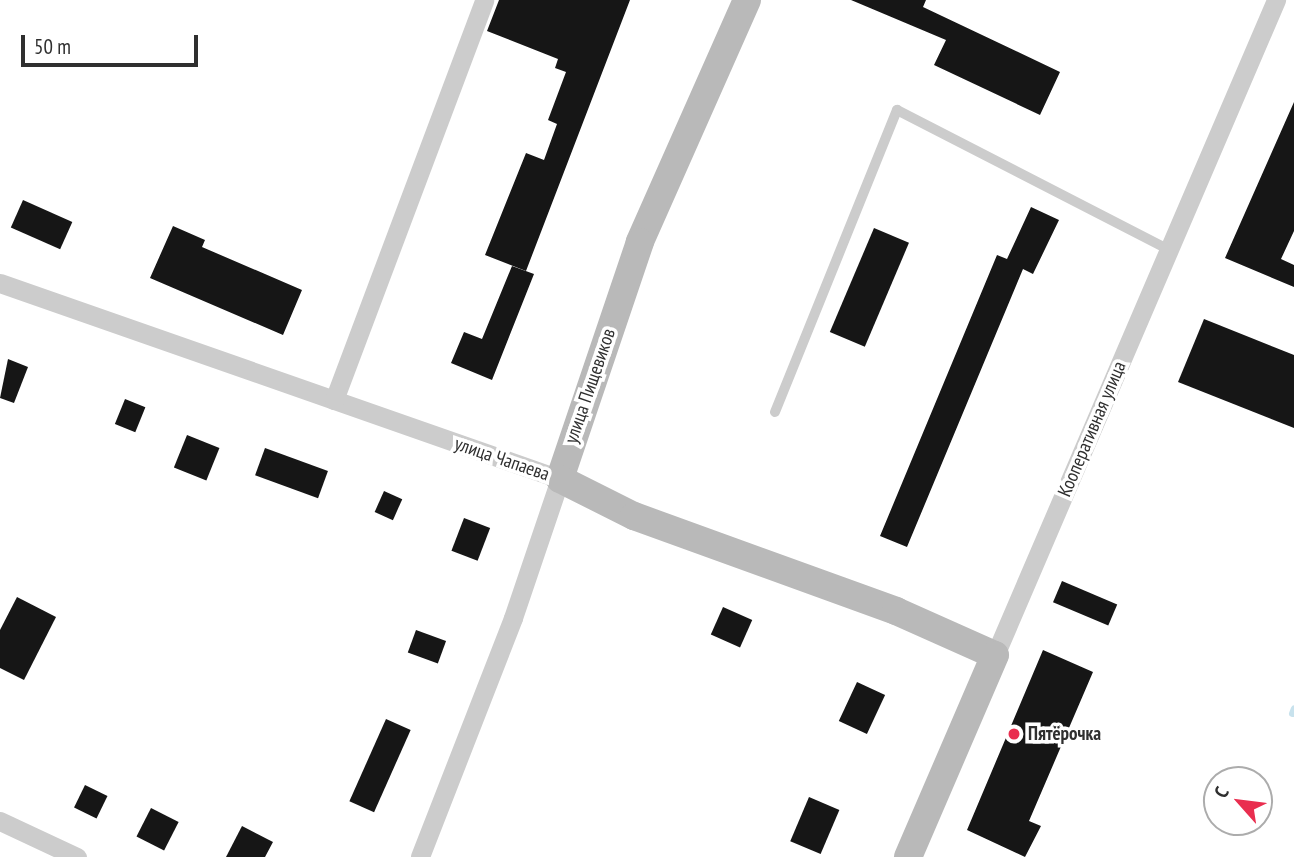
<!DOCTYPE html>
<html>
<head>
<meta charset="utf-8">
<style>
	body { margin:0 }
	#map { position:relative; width:1294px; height:857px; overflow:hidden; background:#fff; font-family:"PT Sans Narrow",sans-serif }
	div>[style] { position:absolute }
	.stream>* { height:7px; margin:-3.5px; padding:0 3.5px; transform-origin:3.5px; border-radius:3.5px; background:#c8e2ed }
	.building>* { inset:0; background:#161616; transform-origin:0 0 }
	.service>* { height:10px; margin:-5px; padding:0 5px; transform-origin:5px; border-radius:5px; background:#ccc }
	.minor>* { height:19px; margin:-9.5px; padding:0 9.5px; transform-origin:9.5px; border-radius:9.5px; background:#ccc }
	.secondary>* { height:28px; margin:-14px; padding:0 14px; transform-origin:14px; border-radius:14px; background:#b9b9b9 }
	.dots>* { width:19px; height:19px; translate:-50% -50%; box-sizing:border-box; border:4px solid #fff; border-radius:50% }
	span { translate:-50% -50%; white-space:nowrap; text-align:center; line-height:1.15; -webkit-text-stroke:7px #fff; paint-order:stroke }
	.street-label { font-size:19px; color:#2f2f2f }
	.poi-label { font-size:19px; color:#2f2f2f; font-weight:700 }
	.left { translate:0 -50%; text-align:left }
	.north { position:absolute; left:1203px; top:766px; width:70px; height:70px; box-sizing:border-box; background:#fff; border:2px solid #acacac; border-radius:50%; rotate:298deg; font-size:19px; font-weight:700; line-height:28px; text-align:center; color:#2f2f2f }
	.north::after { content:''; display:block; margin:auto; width:24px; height:32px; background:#e92e4f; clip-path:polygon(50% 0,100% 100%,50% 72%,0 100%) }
	.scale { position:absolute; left:21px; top:35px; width:177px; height:32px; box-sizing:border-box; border:4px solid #2f2f2f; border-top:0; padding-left:9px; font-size:21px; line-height:24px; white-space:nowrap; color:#2f2f2f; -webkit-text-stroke:5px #fff; paint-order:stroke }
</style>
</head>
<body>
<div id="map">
	<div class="stream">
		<i style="left:1292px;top:713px;width:5px;rotate:-68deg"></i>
	</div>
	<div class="building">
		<i style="clip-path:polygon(499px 0,630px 0,526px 271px,485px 255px,526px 153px,544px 160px,557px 124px,548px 120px,566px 72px,555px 68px,558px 59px,487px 31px)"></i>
		<i style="clip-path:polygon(851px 0,926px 0,923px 7px,1060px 72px,1040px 115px,934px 65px,946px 40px)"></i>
		<i style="clip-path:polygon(1294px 102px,1294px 231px,1281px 259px,1294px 265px,1294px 287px,1225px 258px)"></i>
		<i style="left:23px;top:200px;width:54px;height:30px;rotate:24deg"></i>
		<i style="clip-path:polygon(1031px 207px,1059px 220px,1033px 274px,1023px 269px,907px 547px,880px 536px,997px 255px,1007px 259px)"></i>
		<i style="clip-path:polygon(173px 226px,205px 240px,202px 247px,302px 290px,283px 335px,150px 278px)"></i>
		<i style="left:874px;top:228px;width:38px;height:113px;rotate:23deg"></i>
		<i style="clip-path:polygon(512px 266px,534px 274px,492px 380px,451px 363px,464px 332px,482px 339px)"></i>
		<i style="clip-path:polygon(1204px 319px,1294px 355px,1294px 428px,1178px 382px)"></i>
		<i style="clip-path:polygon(8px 359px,28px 367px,14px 403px,0 398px)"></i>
		<i style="left:125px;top:399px;width:22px;height:27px;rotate:22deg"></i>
		<i style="left:187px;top:435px;width:35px;height:35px;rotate:22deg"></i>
		<i style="left:265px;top:448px;width:67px;height:29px;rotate:20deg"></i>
		<i style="left:384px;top:491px;width:20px;height:23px;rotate:24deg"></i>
		<i style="left:464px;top:518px;width:28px;height:35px;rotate:21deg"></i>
		<i style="left:1062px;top:581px;width:60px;height:23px;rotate:23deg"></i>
		<i style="clip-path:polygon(17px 597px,56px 617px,24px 680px,0 668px,0 630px)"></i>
		<i style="left:723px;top:607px;width:32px;height:30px;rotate:24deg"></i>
		<i style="left:416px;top:630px;width:32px;height:24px;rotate:20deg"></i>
		<i style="clip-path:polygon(1043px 650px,1093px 672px,1029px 821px,1041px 826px,1025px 857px,967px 830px)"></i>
		<i style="left:857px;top:682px;width:31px;height:43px;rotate:25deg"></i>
		<i style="left:386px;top:719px;width:27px;height:90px;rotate:24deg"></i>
		<i style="left:85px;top:785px;width:25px;height:25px;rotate:26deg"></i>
		<i style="left:809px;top:797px;width:33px;height:48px;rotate:23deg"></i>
		<i style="left:151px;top:808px;width:31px;height:32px;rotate:27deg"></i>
		<i style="clip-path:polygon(242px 826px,273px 842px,265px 857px,226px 857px)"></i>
	</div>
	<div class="service">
		<i style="left:775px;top:412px;width:326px;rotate:-68deg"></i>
		<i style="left:897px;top:110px;width:306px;rotate:27.2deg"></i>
	</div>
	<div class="minor">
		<i style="left:0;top:283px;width:593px;rotate:19.29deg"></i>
		<i style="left:560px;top:479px;width:147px;rotate:108.7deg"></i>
		<i style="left:513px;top:618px;width:256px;rotate:111.3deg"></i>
		<i style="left:334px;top:400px;width:427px;rotate:-69.4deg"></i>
		<i style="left:995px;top:655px;width:713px;rotate:-66.78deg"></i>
		<i style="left:0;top:821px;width:85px;rotate:25.1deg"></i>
	</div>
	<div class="secondary">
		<i style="left:747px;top:0;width:265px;rotate:113.9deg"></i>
		<i style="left:640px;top:242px;width:250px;rotate:108.7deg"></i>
		<i style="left:560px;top:479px;width:83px;rotate:26.6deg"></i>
		<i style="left:634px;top:516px;width:279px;rotate:19.9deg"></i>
		<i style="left:896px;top:611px;width:108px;rotate:24deg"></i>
		<i style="left:995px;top:655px;width:220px;rotate:113.3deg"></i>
	</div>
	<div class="dots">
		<i style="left:1014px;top:734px;background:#e92e4f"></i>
	</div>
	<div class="street-label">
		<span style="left:590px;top:386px;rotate:-71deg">улица Пищевиков</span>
		<span style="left:1092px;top:429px;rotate:-67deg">Кооперативная улица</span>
		<span style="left:502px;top:459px;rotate:19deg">улица Чапаева</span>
	</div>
	<div class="poi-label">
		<span class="left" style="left:1028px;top:734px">Пятёрочка</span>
	</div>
	<div class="north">С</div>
	<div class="scale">50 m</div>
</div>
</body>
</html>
